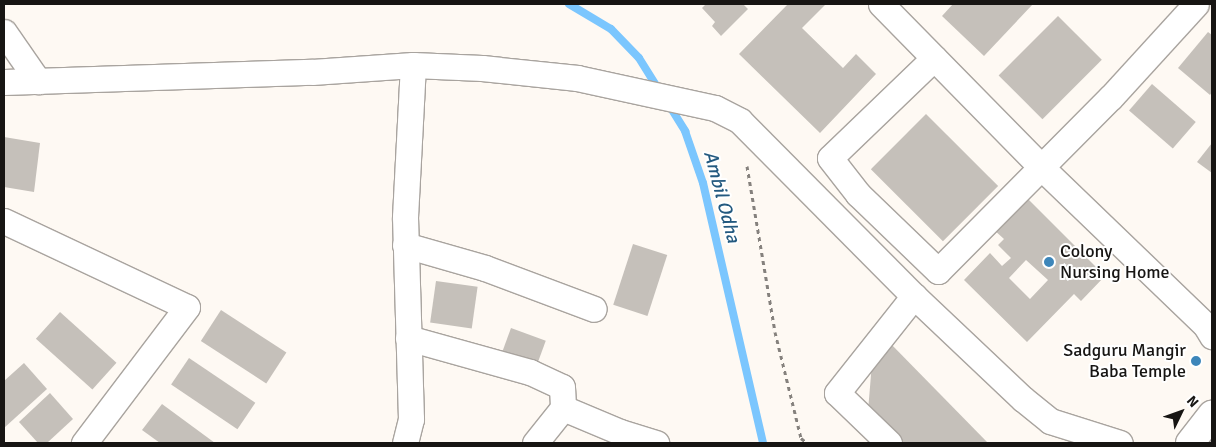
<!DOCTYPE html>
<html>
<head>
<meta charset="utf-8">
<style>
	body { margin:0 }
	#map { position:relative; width:1216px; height:447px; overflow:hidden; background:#fef9f3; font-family:Signika,sans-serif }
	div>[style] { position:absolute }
	.stream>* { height:8px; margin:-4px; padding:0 4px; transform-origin:4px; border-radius:4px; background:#7bc6fe }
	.building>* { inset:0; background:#c5c0ba; transform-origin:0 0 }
	.path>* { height:3px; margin-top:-1.5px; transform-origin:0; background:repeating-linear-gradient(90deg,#85817d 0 4px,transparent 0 8px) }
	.roads { filter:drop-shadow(1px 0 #a9a49f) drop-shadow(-1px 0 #a9a49f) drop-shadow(0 1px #a9a49f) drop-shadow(0 -1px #a9a49f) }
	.minor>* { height:25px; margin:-12.5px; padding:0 12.5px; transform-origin:12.5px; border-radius:12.5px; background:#fff }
	.major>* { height:28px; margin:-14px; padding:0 14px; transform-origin:14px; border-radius:14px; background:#fff }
	.dots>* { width:14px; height:14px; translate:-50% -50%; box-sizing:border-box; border:2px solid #fff; border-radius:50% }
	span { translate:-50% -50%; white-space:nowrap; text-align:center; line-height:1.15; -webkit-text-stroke:4px #fff; paint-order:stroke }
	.poi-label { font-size:18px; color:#171513 }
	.left { translate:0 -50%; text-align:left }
	.right { translate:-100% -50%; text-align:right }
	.water-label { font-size:19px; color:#23597f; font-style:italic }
	.frame { position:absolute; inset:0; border:5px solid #171513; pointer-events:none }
	.north { position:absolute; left:1156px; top:387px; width:50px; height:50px; -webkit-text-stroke:4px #fff; paint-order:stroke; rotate:48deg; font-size:14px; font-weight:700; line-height:20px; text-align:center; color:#171513 }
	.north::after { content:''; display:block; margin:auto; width:18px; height:22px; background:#171513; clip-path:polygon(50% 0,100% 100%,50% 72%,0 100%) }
</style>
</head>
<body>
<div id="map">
	<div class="stream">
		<i style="left:569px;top:4px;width:49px;rotate:30.8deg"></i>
		<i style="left:611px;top:29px;width:40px;rotate:46deg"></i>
		<i style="left:639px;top:58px;width:36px;rotate:58deg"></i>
		<i style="left:669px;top:105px;width:31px;rotate:58deg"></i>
		<i style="left:685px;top:131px;width:55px;rotate:70.9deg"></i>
		<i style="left:703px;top:183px;width:267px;rotate:77deg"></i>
	</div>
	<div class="building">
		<i style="clip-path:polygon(706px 4px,743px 4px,748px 9px,721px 36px,712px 26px,715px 22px,702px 8px)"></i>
		<i style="clip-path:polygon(788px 4px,826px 4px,802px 28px,843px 68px,856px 54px,876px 74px,820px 133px,739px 54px)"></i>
		<i style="clip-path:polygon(953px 4px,1033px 4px,984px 56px,942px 16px)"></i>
		<i style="left:1058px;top:16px;width:62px;height:84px;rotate:45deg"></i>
		<i style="clip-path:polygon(1208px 32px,1212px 35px,1212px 92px,1210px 95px,1178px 68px)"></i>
		<i style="left:1152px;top:84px;width:58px;height:35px;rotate:41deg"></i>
		<i style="left:926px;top:114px;width:102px;height:78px;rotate:45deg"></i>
		<i style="clip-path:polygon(4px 137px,40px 143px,34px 192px,4px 187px)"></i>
		<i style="clip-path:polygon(1212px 143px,1212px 173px,1197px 162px)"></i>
		<i style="clip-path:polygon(evenodd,1025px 196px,1105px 276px,1081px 301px,1074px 294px,1027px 342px,964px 280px,990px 253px,1002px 266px,1011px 258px,998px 245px,1004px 239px,993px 229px,1025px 196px,1026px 260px,1048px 280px,1030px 299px,1009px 278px,1026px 260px)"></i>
		<i style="left:633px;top:244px;width:36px;height:64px;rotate:18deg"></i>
		<i style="left:436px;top:281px;width:42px;height:42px;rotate:8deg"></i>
		<i style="left:221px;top:310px;width:78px;height:37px;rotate:33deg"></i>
		<i style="left:60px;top:312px;width:76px;height:36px;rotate:42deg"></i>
		<i style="left:511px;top:328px;width:37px;height:27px;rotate:20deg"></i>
		<i style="clip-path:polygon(889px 342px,988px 443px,902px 443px,868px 411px,872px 363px)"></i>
		<i style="left:189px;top:358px;width:80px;height:32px;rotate:34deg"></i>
		<i style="clip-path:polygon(24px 363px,47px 389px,4px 428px,4px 381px)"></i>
		<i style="clip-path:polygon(50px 393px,73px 419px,47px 443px,38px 443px,19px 422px)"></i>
		<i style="clip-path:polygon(162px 404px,215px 443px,160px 443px,142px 430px)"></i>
	</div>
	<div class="path">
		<i style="left:747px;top:166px;width:168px;rotate:80.4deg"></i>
		<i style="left:775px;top:332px;width:109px;rotate:76.2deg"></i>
		<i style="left:801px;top:438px;width:8px;rotate:40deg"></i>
	</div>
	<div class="roads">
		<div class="minor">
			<i style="left:881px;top:4px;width:228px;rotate:45.5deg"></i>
			<i style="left:1041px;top:167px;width:229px;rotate:43.9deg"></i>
			<i style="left:1206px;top:326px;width:12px;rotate:59deg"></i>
			<i style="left:4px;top:32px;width:60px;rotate:55.2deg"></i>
			<i style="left:934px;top:58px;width:144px;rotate:136.1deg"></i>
			<i style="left:830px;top:158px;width:46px;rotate:52.1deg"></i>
			<i style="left:858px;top:194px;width:111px;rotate:43.9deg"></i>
			<i style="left:938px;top:271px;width:245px;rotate:-45.2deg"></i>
			<i style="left:1111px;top:97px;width:126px;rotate:-47.6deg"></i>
			<i style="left:4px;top:82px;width:308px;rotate:-1.9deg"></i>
			<i style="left:312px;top:72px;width:101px;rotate:-4deg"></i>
			<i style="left:413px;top:65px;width:69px;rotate:2.5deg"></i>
			<i style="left:482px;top:68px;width:96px;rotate:6deg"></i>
			<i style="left:577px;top:78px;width:141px;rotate:12.3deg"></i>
			<i style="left:715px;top:108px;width:28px;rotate:27deg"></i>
			<i style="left:740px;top:121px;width:247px;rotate:45.2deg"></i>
			<i style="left:914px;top:296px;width:150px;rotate:43.4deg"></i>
			<i style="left:1023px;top:399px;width:35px;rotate:39deg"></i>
			<i style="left:1050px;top:421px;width:73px;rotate:17.4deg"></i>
			<i style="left:4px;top:221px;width:202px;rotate:25.2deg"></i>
			<i style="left:187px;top:307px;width:171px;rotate:127.1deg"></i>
			<i style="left:405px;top:245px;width:83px;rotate:16deg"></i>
			<i style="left:485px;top:268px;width:116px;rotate:20.6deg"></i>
			<i style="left:408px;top:338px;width:127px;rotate:15.6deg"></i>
			<i style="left:530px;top:372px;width:35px;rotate:25deg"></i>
			<i style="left:562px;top:387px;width:21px;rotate:87deg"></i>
			<i style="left:405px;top:443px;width:25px;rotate:-76deg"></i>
			<i style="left:411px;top:419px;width:202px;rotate:-91.7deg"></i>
			<i style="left:405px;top:217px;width:152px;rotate:-87deg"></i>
			<i style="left:535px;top:443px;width:45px;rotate:-51.3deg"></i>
			<i style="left:563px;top:408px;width:62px;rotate:22.8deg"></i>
			<i style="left:620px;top:432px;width:38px;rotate:17deg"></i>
			<i style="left:889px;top:443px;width:72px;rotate:-136.1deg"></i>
			<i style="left:837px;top:393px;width:124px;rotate:-51.6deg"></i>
		</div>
		<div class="major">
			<i style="left:1190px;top:443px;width:36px;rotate:-52deg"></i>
		</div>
	</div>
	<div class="dots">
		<i style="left:1049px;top:262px;background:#3d86ba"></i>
		<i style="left:1196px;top:361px;background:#3d86ba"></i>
	</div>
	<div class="poi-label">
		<span class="left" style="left:1060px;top:262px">Colony<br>Nursing Home</span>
		<span class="right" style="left:1186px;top:361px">Sadguru Mangir<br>Baba Temple</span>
	</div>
	<div class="water-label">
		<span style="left:721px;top:197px;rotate:75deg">Ambil Odha</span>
	</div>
	<div class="frame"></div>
	<div class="north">N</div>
</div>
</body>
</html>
